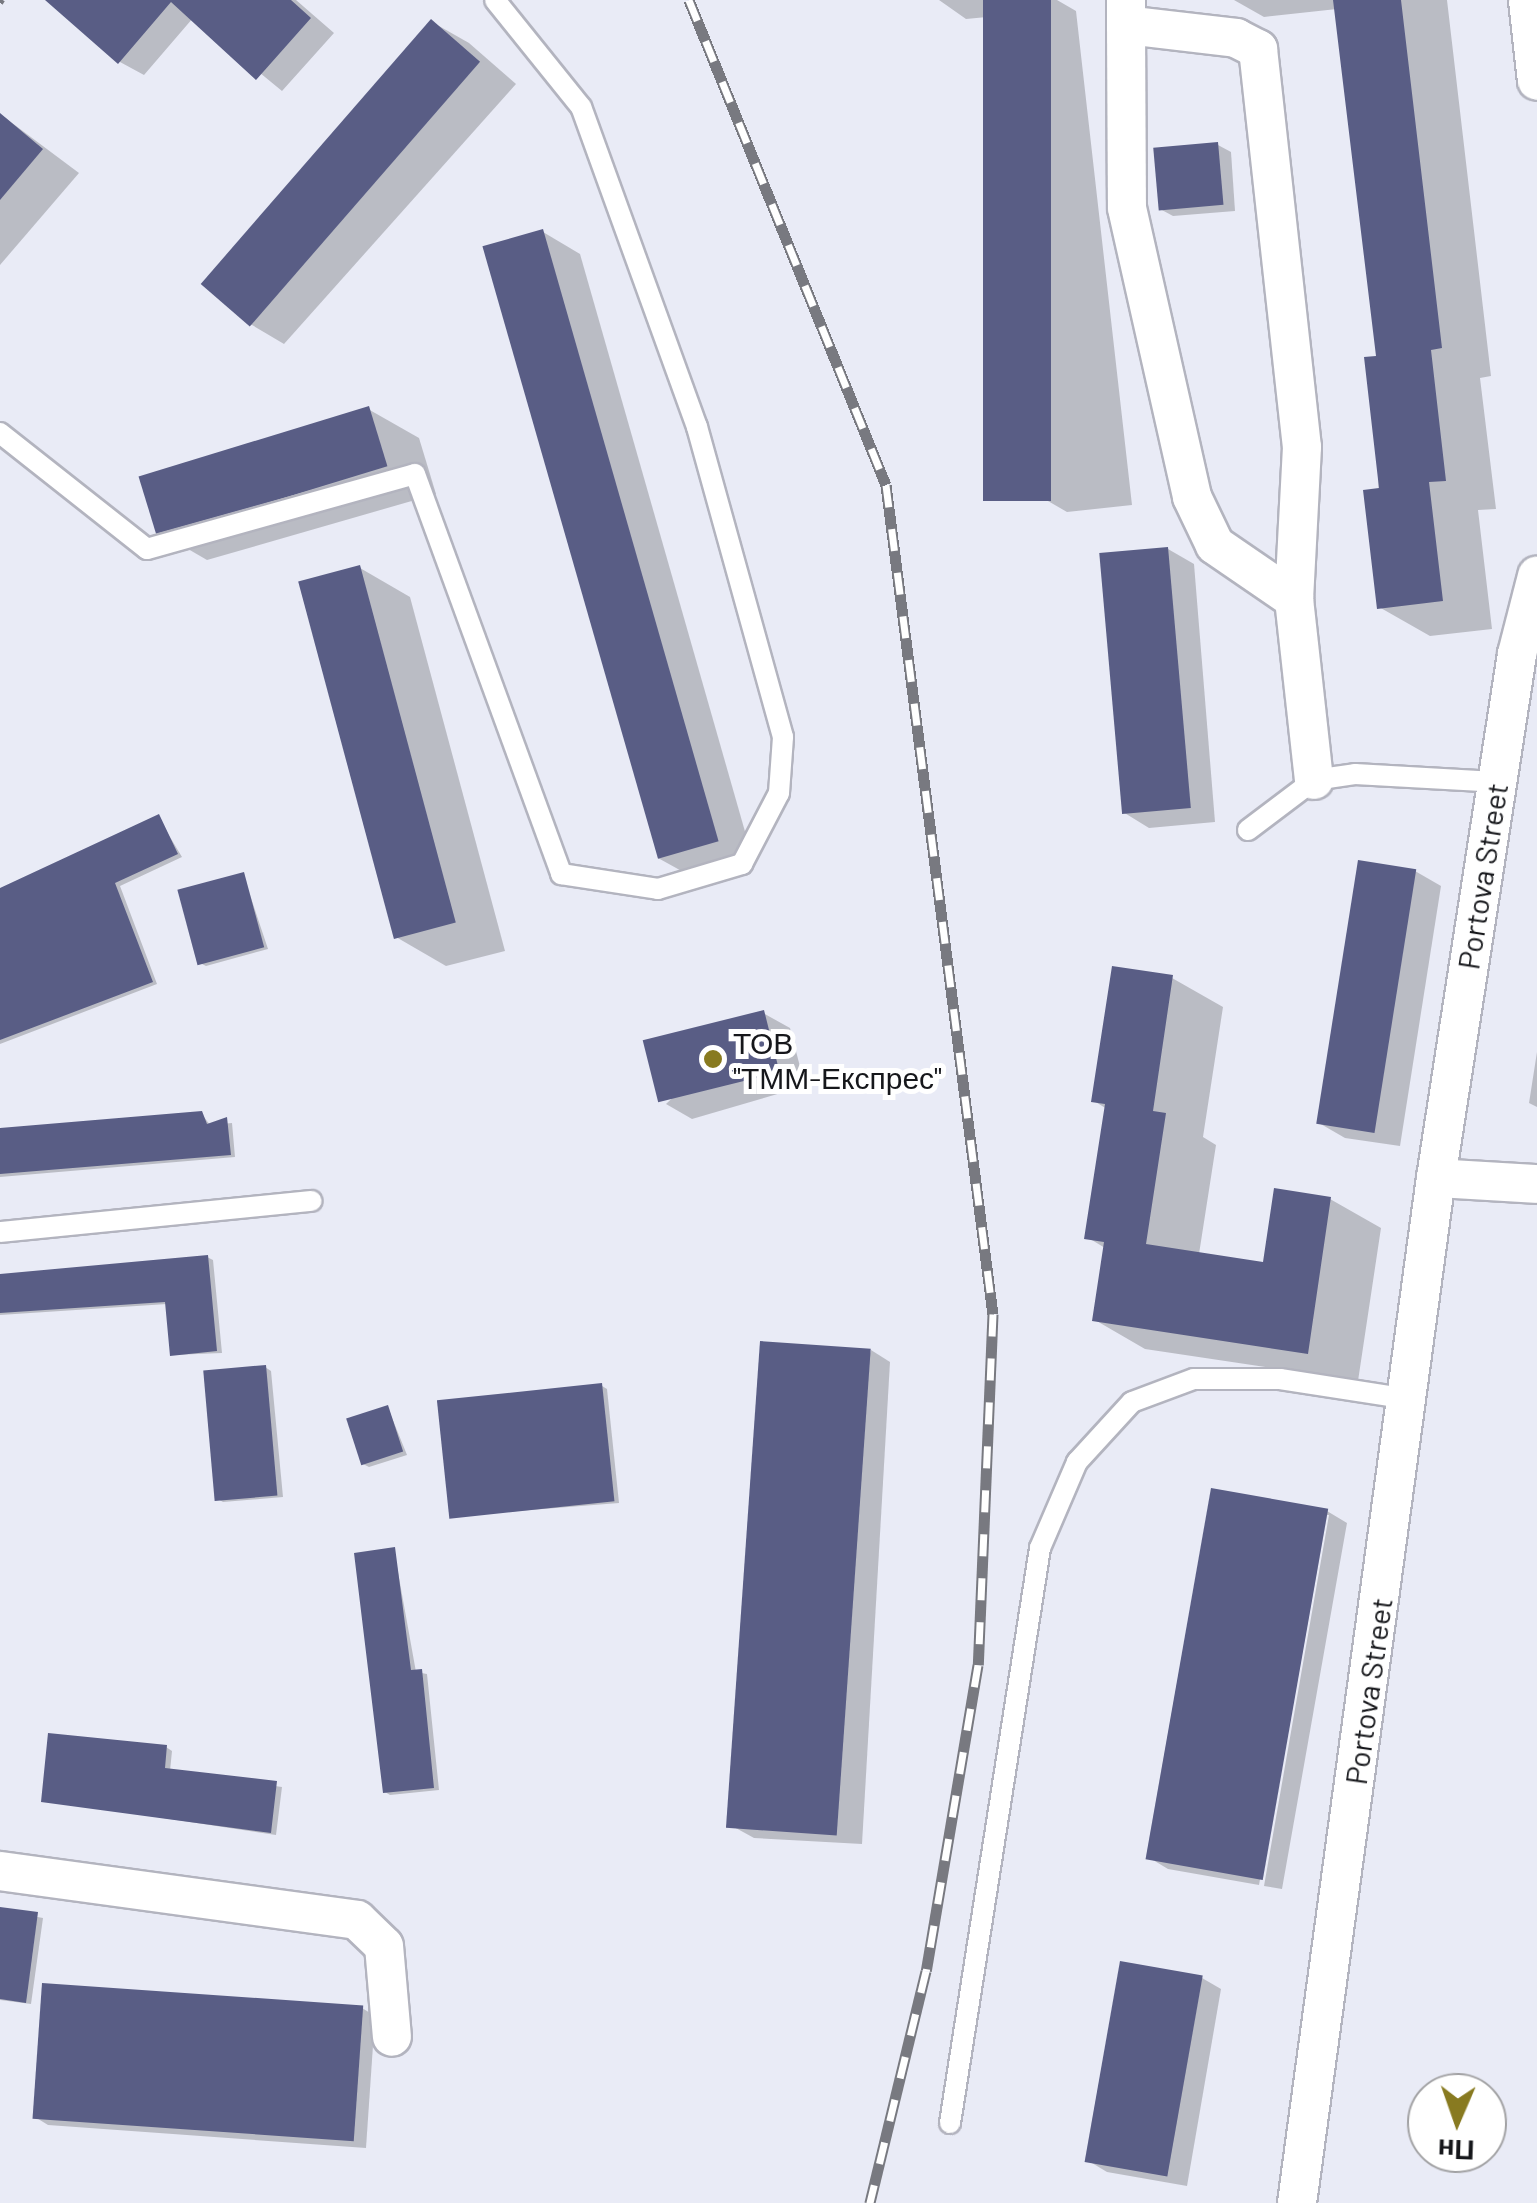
<!DOCTYPE html>
<html>
<head>
<meta charset="utf-8">
<style>
	body { margin:0 }
	#map { position:relative; width:1537px; height:2203px; overflow:hidden; background:#e9ebf6; font-family:Barlow,sans-serif }
	div>[style] { position:absolute }
	.shadow>* { inset:0; background:#0003 }
	.building>* { inset:0; background:#595d85; transform-origin:0 0 }
	.path>* { height:6px; margin-top:-3px; transform-origin:0; background:repeating-linear-gradient(90deg,#77787f 0 10px,transparent 0 15px) }
	.roads { filter:drop-shadow(2px 0 #b3b4bf) drop-shadow(-2px 0 #b3b4bf) drop-shadow(0 2px #b3b4bf) drop-shadow(0 -2px #b3b4bf) }
	.service>* { height:20px; margin:-10px; padding:0 10px; transform-origin:10px; border-radius:10px; background:#fff }
	.minor>* { height:38px; margin:-19px; padding:0 19px; transform-origin:19px; border-radius:19px; background:#fff }
	.rail>* { height:11px; margin-top:-5.5px; transform-origin:0; background:repeating-linear-gradient(90deg,#fff 0 22px,#787980 0 44px); box-sizing:border-box; border-block:2px solid #787980 }
	.dots>* { width:28px; height:28px; translate:-50% -50%; box-sizing:border-box; border:5px solid #fff; border-radius:50% }
	span { translate:-50% -50%; white-space:nowrap; text-align:center; line-height:1.15; -webkit-text-stroke:10px #fff; paint-order:stroke }
	.street-label { font-size:30px; color:#16171b }
	.poi-label { font-size:30px; color:#16171b }
	.left { translate:0 -50%; text-align:left }
	.north { position:absolute; left:1407px; top:2073px; width:100px; height:100px; box-sizing:border-box; background:#fff; border:2px solid #a2a2a4; border-radius:50%; rotate:182deg; font-size:28px; font-weight:700; line-height:40px; text-align:center; color:#16171b }
	.north::after { content:''; display:block; margin:auto; width:35px; height:45px; background:#887a20; clip-path:polygon(50% 0,100% 100%,50% 72%,0 100%) }
</style>
</head>
<body>
<div id="map">
	<div class="shadow">
		<i style="clip-path:polygon(74px 0,296px 0,334px 33px,282px 91px,193px 18px,144px 75px,120px 62px)"></i>
		<i style="clip-path:polygon(939px 0,1057px 0,1076px 11px,1132px 505px,1067px 512px,1041px 497px,987px 17px,966px 19px)"></i>
		<i style="clip-path:polygon(1234px 0,1447px 0,1491px 376px,1480px 378px,1496px 509px,1478px 510px,1492px 629px,1430px 636px,1379px 607px,1378px 358px,1337px 9px,1264px 17px)"></i>
		<i style="clip-path:polygon(432px 22px,469px 43px,516px 84px,284px 344px,247px 322px)"></i>
		<i style="clip-path:polygon(0 114px,79px 173px,0 265px)"></i>
		<i style="clip-path:polygon(1218px 145px,1231px 152px,1235px 211px,1173px 216px,1160px 209px)"></i>
		<i style="clip-path:polygon(543px 232px,580px 254px,754px 863px,696px 879px,658px 858px)"></i>
		<i style="clip-path:polygon(368px 409px,419px 438px,436px 494px,207px 560px,157px 531px)"></i>
		<i style="clip-path:polygon(1168px 549px,1194px 564px,1215px 822px,1149px 828px,1123px 812px)"></i>
		<i style="clip-path:polygon(360px 568px,410px 597px,505px 951px,446px 966px,396px 937px)"></i>
		<i style="clip-path:polygon(158px 817px,182px 857px,120px 886px,157px 984px,0 1044px,0 891px)"></i>
		<i style="clip-path:polygon(1415px 871px,1441px 886px,1400px 1146px,1345px 1138px,1319px 1123px)"></i>
		<i style="clip-path:polygon(243px 874px,268px 949px,206px 966px,200px 963px)"></i>
		<i style="clip-path:polygon(1172px 978px,1223px 1007px,1203px 1137px,1216px 1145px,1199px 1254px,1265px 1265px,1330px 1199px,1381px 1228px,1358px 1381px,1145px 1349px,1095px 1320px,1105px 1248px,1087px 1237px,1107px 1109px,1094px 1101px)"></i>
		<i style="clip-path:polygon(763px 1013px,790px 1028px,805px 1086px,692px 1119px,666px 1104px)"></i>
		<i style="clip-path:polygon(1537px 1052px,1537px 1107px,1529px 1103px)"></i>
		<i style="clip-path:polygon(201px 1113px,210px 1125px,232px 1123px,235px 1157px,0 1177px,0 1130px)"></i>
		<i style="clip-path:polygon(207px 1257px,213px 1260px,222px 1353px,173px 1355px,167px 1304px,0 1315px,0 1275px)"></i>
		<i style="clip-path:polygon(871px 1350px,890px 1362px,862px 1844px,754px 1838px,734px 1827px)"></i>
		<i style="clip-path:polygon(265px 1367px,271px 1371px,283px 1497px,223px 1502px,218px 1499px)"></i>
		<i style="clip-path:polygon(602px 1386px,607px 1389px,619px 1503px,452px 1516px)"></i>
		<i style="clip-path:polygon(388px 1408px,407px 1455px,369px 1467px,363px 1464px)"></i>
		<i style="clip-path:polygon(1213px 1491px,1327px 1511px,1347px 1523px,1282px 1889px,1264px 1886px,1329px 1515px,1324px 1515px,1259px 1885px,1168px 1869px,1148px 1857px)"></i>
		<i style="clip-path:polygon(394px 1550px,416px 1672px,427px 1674px,439px 1790px,390px 1795px,385px 1792px)"></i>
		<i style="clip-path:polygon(166px 1747px,172px 1751px,170px 1771px,282px 1787px,276px 1835px,44px 1800px)"></i>
		<i style="clip-path:polygon(0 1910px,43px 1918px,31px 2004px,0 2000px)"></i>
		<i style="clip-path:polygon(1202px 1978px,1221px 1989px,1187px 2186px,1107px 2172px,1087px 2160px)"></i>
		<i style="clip-path:polygon(362px 2008px,375px 2016px,366px 2148px,48px 2125px,35px 2117px)"></i>
	</div>
	<div class="building">
		<i style="clip-path:polygon(45px 0,291px 0,311px 18px,256px 80px,171px 2px,118px 64px)"></i>
		<i style="left:983px;top:0;width:68px;height:501px"></i>
		<i style="clip-path:polygon(1333px 0,1401px 0,1442px 348px,1431px 350px,1446px 481px,1429px 482px,1443px 601px,1377px 609px,1363px 490px,1379px 488px,1364px 357px,1376px 356px)"></i>
		<i style="left:431px;top:19px;width:65px;height:351px;rotate:41deg"></i>
		<i style="clip-path:polygon(0 113px,43px 149px,0 200px)"></i>
		<i style="left:1218px;top:142px;width:63px;height:65px;rotate:85deg"></i>
		<i style="left:543px;top:229px;width:637px;height:63px;rotate:74deg"></i>
		<i style="left:369px;top:406px;width:63px;height:241px;rotate:73deg"></i>
		<i style="left:1168px;top:547px;width:262px;height:69px;rotate:85deg"></i>
		<i style="left:360px;top:565px;width:370px;height:64px;rotate:75deg"></i>
		<i style="clip-path:polygon(159px 814px,178px 854px,115px 883px,153px 982px,0 1040px,0 888px)"></i>
		<i style="left:1358px;top:860px;width:59px;height:267px;rotate:9deg"></i>
		<i style="left:244px;top:872px;width:78px;height:69px;rotate:75deg"></i>
		<i style="clip-path:polygon(1112px 966px,1173px 975px,1153px 1111px,1166px 1113px,1146px 1244px,1263px 1262px,1274px 1188px,1331px 1197px,1308px 1354px,1092px 1321px,1104px 1242px,1084px 1239px,1105px 1104px,1091px 1102px)"></i>
		<i style="left:764px;top:1010px;width:64px;height:125px;rotate:76deg"></i>
		<i style="clip-path:polygon(202px 1111px,207px 1124px,227px 1117px,231px 1155px,0 1174px,0 1128px)"></i>
		<i style="clip-path:polygon(208px 1255px,217px 1351px,170px 1356px,165px 1302px,0 1313px,0 1274px)"></i>
		<i style="left:760px;top:1341px;width:111px;height:488px;rotate:4deg"></i>
		<i style="left:266px;top:1365px;width:131px;height:63px;rotate:85deg"></i>
		<i style="left:602px;top:1383px;width:119px;height:166px;rotate:84deg"></i>
		<i style="left:388px;top:1405px;width:49px;height:44px;rotate:72deg"></i>
		<i style="left:1211px;top:1488px;width:119px;height:377px;rotate:10deg"></i>
		<i style="clip-path:polygon(395px 1547px,411px 1670px,422px 1669px,434px 1788px,383px 1793px,354px 1553px)"></i>
		<i style="clip-path:polygon(48px 1733px,167px 1745px,165px 1768px,277px 1781px,271px 1833px,41px 1802px)"></i>
		<i style="clip-path:polygon(0 1907px,38px 1912px,26px 2003px,0 1999px)"></i>
		<i style="left:1120px;top:1961px;width:84px;height:204px;rotate:10deg"></i>
		<i style="left:42px;top:1983px;width:322px;height:136px;rotate:4deg"></i>
	</div>
	<div class="path">
		<i style="left:0;top:3px;width:4px;rotate:-56deg"></i>
	</div>
	<div class="roads">
		<div class="service">
			<i style="left:0;top:433px;width:187px;rotate:38.3deg"></i>
			<i style="left:147px;top:549px;width:278px;rotate:-15.6deg"></i>
			<i style="left:415px;top:474px;width:426px;rotate:69.9deg"></i>
			<i style="left:561px;top:874px;width:98px;rotate:8.8deg"></i>
			<i style="left:658px;top:889px;width:88px;rotate:-16.6deg"></i>
			<i style="left:742px;top:864px;width:80px;rotate:-62.5deg"></i>
			<i style="left:779px;top:793px;width:56px;rotate:-85.9deg"></i>
			<i style="left:783px;top:737px;width:322px;rotate:-105.5deg"></i>
			<i style="left:697px;top:427px;width:340px;rotate:-109.9deg"></i>
			<i style="left:581px;top:107px;width:137px;rotate:-128.8deg"></i>
			<i style="left:1248px;top:830px;width:83px;rotate:-37.1deg"></i>
			<i style="left:1314px;top:780px;width:41px;rotate:-8.3deg"></i>
			<i style="left:1355px;top:774px;width:141px;rotate:3.2deg"></i>
			<i style="left:0;top:1232px;width:313px;rotate:-5.7deg"></i>
			<i style="left:950px;top:2123px;width:582px;rotate:-81.1deg"></i>
			<i style="left:1040px;top:1548px;width:94px;rotate:-66.7deg"></i>
			<i style="left:1077px;top:1462px;width:81px;rotate:-47.5deg"></i>
			<i style="left:1132px;top:1402px;width:66px;rotate:-20.4deg"></i>
			<i style="left:1194px;top:1379px;width:86px"></i>
			<i style="left:1280px;top:1379px;width:131px;rotate:8.8deg"></i>
		</div>
		<div class="minor">
			<i style="left:1126px;top:0;width:25px;rotate:90deg"></i>
			<i style="left:1126px;top:25px;width:111px;rotate:6.7deg"></i>
			<i style="left:1236px;top:38px;width:25px;rotate:27deg"></i>
			<i style="left:1258px;top:49px;width:400px;rotate:83.7deg"></i>
			<i style="left:1302px;top:447px;width:152px;rotate:93deg"></i>
			<i style="left:1294px;top:599px;width:182px;rotate:83.7deg"></i>
			<i style="left:1528px;top:0;width:81px;rotate:83.7deg"></i>
			<i style="left:1126px;top:25px;width:183px;rotate:89.7deg"></i>
			<i style="left:1127px;top:208px;width:296px;rotate:77.3deg"></i>
			<i style="left:1192px;top:497px;width:53px;rotate:64.4deg"></i>
			<i style="left:1215px;top:545px;width:96px;rotate:34.4deg"></i>
			<i style="left:1436px;top:1178px;width:101px;rotate:3.4deg"></i>
			<i style="left:0;top:1871px;width:360px;rotate:7.8deg"></i>
			<i style="left:357px;top:1920px;width:37px;rotate:44deg"></i>
			<i style="left:384px;top:1946px;width:91px;rotate:85deg"></i>
			<i style="left:1297px;top:2203px;width:1034px;rotate:-82.28deg"></i>
			<i style="left:1436px;top:1178px;width:530px;rotate:-81.21deg"></i>
			<i style="left:1517px;top:654px;width:81px;rotate:-75.6deg"></i>
		</div>
	</div>
	<div class="rail">
		<i style="left:689px;top:0;width:523px;rotate:67.89deg"></i>
		<i style="left:886px;top:485px;width:836px;rotate:82.65deg"></i>
		<i style="left:993px;top:1314px;width:351px;rotate:92.4deg"></i>
		<i style="left:978px;top:1665px;width:310px;rotate:99.6deg"></i>
		<i style="left:926px;top:1971px;width:239px;rotate:103.6deg"></i>
	</div>
	<div class="dots">
		<i style="left:713px;top:1059px;background:#887a20"></i>
	</div>
	<div class="street-label">
		<span style="left:1482px;top:876px;rotate:-81deg">Portova Street</span>
		<span style="left:1368px;top:1691px;rotate:-82deg">Portova Street</span>
	</div>
	<div class="poi-label">
		<span class="left" style="left:733px;top:1059px">ТОВ<br>"ТММ-Експрес"</span>
	</div>
	<div class="north">Пн</div>
</div>
</body>
</html>
